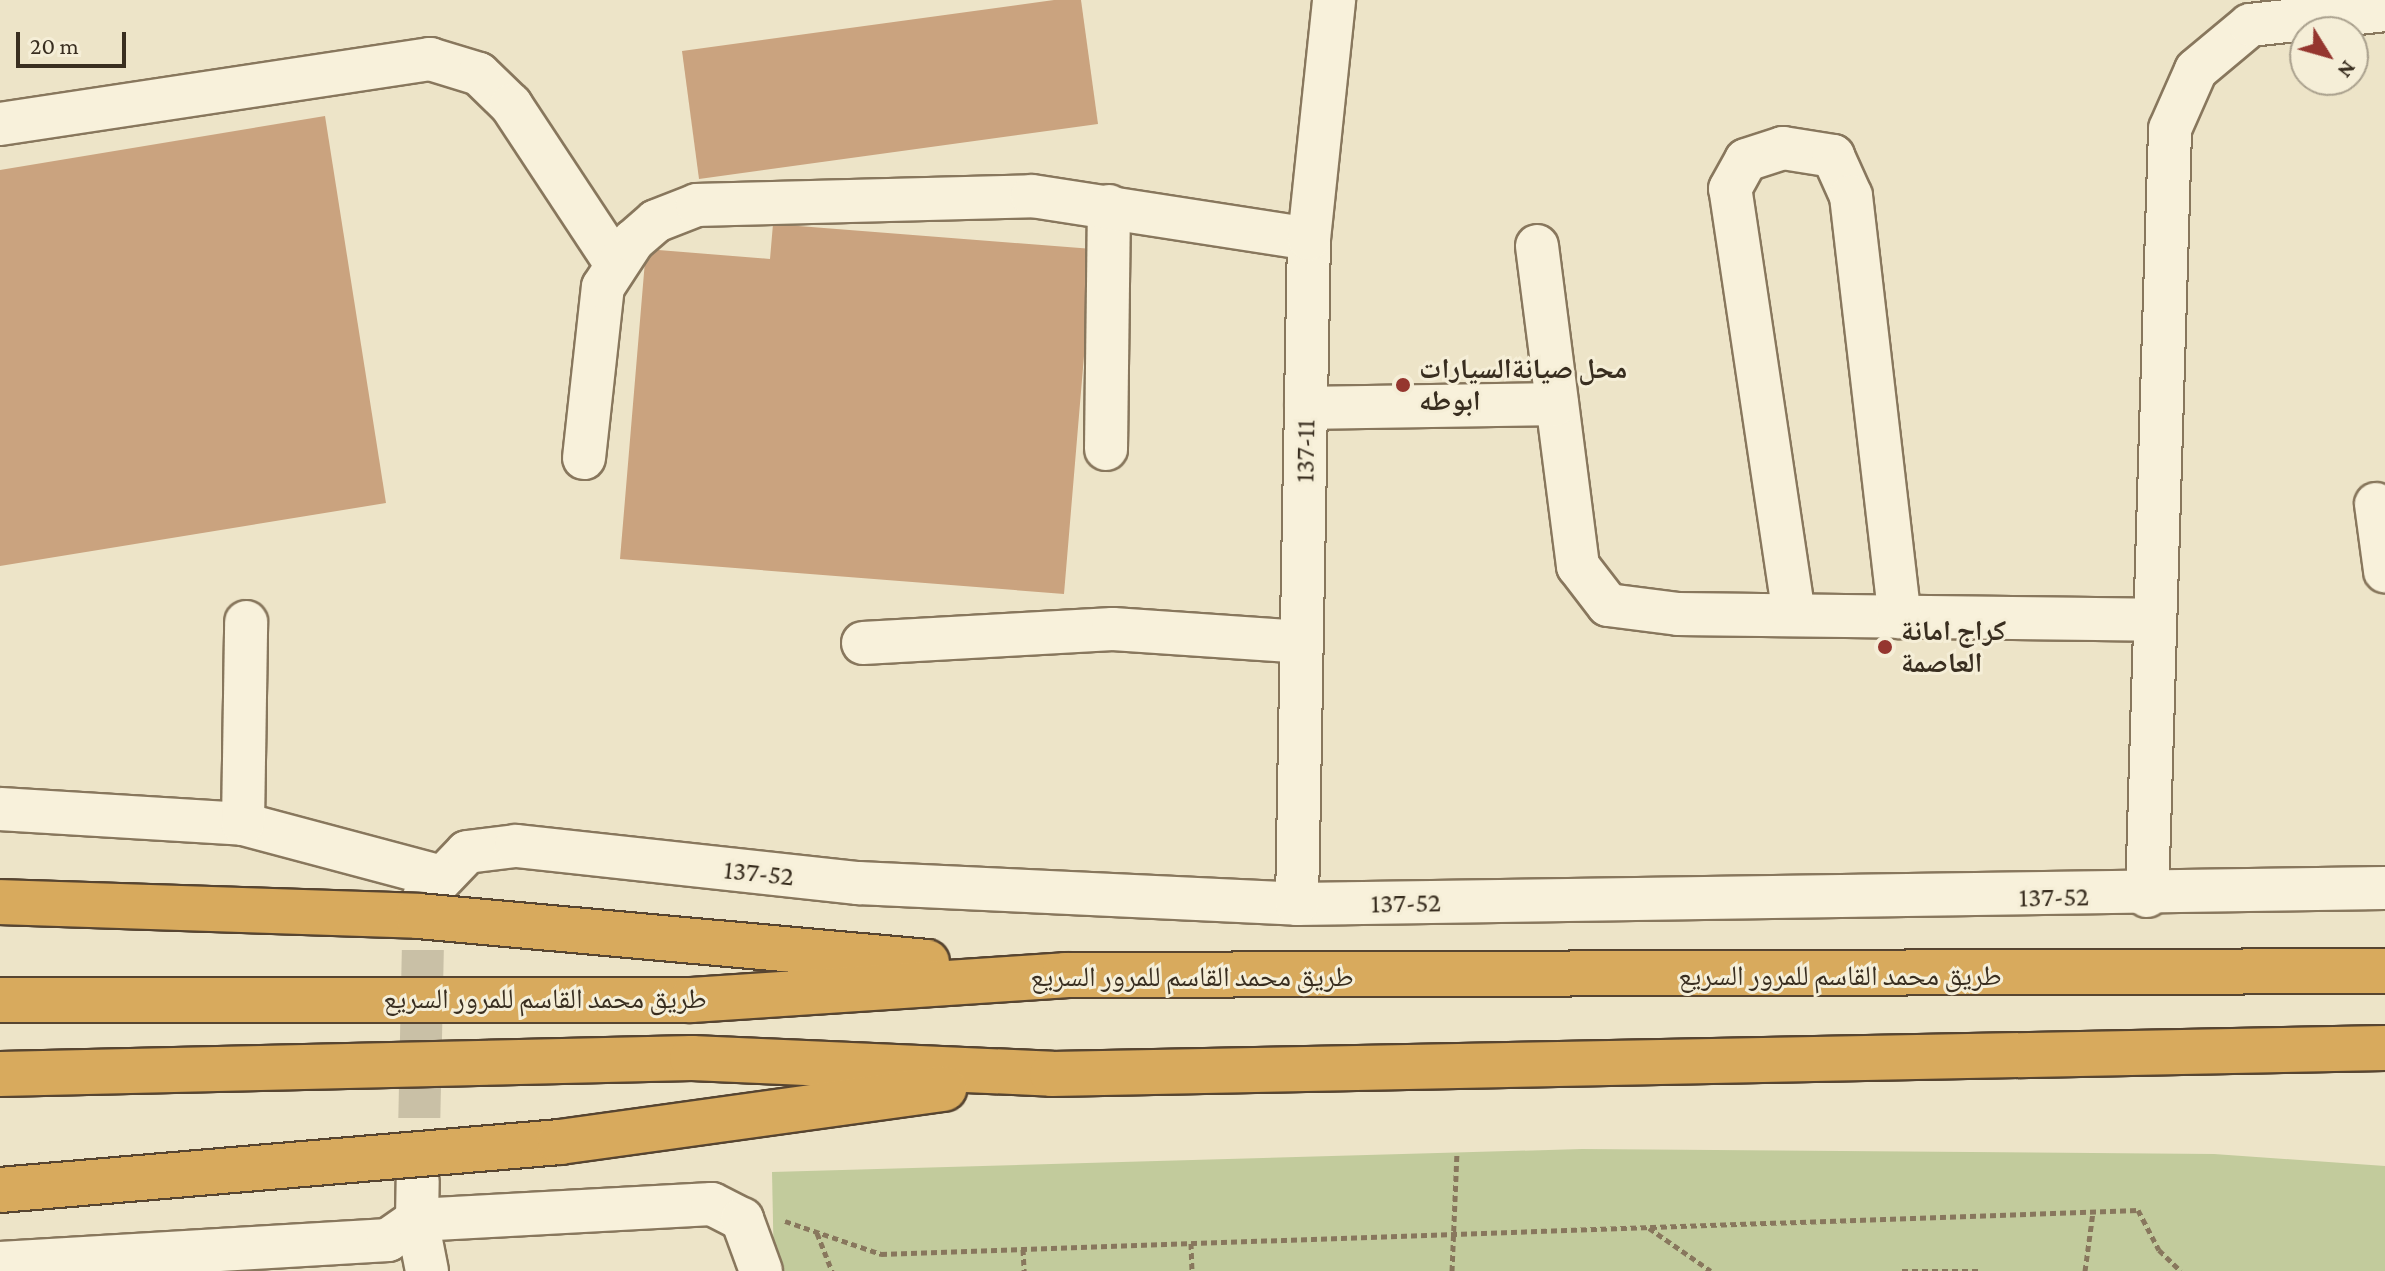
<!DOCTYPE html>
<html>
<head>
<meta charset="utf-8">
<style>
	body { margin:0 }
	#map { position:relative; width:2385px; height:1271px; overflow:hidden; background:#ede4c8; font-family:"Crimson Pro","Noto Naskh Arabic",serif }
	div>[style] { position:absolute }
	.green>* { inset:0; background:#c2cb9c }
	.building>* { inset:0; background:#caa37f }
	.minor-tunnel>* { height:42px; margin-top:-21px; transform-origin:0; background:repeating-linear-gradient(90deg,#c9c0a6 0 42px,transparent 0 63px) }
	.path>* { height:5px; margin-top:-2.5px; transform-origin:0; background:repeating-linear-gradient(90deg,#88775d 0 6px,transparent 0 10px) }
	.roads { filter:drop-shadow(2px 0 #88775d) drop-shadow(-2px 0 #88775d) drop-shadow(0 2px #88775d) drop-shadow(0 -2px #88775d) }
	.minor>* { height:42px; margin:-21px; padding:0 21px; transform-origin:21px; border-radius:21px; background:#f8f1db }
	.bridges { filter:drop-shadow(2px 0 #574531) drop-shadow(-2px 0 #574531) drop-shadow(0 2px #574531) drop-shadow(0 -2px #574531) }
	.highway-bridge>* { height:44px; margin:-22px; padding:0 22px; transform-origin:22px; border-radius:22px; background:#d8aa5d }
	.dots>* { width:22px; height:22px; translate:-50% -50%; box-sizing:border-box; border:4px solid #f5eed7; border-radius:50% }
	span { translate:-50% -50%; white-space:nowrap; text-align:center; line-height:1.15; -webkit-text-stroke:6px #f5eed7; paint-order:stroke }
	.poi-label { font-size:28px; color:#392e20; font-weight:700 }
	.left { translate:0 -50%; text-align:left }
	.street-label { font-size:28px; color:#392e20 }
	.north { position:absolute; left:2289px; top:16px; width:80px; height:80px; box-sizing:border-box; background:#f5eed7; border:2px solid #aaa18e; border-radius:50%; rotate:127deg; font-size:22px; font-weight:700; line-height:32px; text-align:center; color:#392e20 }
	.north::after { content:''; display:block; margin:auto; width:28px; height:36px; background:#95362f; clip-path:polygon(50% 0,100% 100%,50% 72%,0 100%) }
	.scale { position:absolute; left:16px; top:32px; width:110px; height:36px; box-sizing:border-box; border:4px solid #392e20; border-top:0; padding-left:10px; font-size:24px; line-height:28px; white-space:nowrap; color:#392e20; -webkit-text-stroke:6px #f5eed7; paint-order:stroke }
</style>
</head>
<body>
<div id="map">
	<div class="green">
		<i style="clip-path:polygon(1582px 1149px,2214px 1154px,2385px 1166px,2385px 1271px,774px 1271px,772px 1172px)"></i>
	</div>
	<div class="building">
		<i style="clip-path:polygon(1054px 0,1081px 0,1098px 124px,699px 179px,682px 51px)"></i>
		<i style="clip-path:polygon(325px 116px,386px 503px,0 566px,0 170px)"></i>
		<i style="clip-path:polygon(773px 224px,1093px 249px,1064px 594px,620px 559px,646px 249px,770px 259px)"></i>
	</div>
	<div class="minor-tunnel">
		<i style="left:418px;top:1181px;width:284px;rotate:-88.8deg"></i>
	</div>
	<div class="path">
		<i style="left:785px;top:1221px;width:102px;rotate:19deg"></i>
		<i style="left:881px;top:1254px;width:1258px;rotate:-2deg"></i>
		<i style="left:2138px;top:1210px;width:45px;rotate:62.3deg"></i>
		<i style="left:2159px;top:1250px;width:30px;rotate:44deg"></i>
		<i style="left:1649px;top:1228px;width:75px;rotate:34.7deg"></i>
		<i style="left:817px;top:1233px;width:41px;rotate:68.5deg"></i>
		<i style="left:1191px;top:1243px;width:28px;rotate:88deg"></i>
		<i style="left:1023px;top:1249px;width:22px;rotate:87deg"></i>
		<i style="left:1452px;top:1271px;width:119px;rotate:-87.6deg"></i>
		<i style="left:1902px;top:1271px;width:76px"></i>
		<i style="left:2085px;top:1271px;width:60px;rotate:-82.3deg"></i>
	</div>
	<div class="roads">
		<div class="minor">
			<i style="left:0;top:124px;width:435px;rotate:-8.6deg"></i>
			<i style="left:430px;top:59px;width:51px;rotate:17deg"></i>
			<i style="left:479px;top:74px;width:45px;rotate:44.1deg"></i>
			<i style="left:511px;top:105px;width:191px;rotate:56.6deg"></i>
			<i style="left:1537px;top:246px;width:323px;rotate:82.7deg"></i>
			<i style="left:1578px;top:566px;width:49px;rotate:52.4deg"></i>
			<i style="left:1608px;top:605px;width:71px;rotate:7.3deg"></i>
			<i style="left:1678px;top:614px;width:477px;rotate:0.7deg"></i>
			<i style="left:1306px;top:408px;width:251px;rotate:-0.9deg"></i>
			<i style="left:1106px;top:449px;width:243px;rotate:-89.3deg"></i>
			<i style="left:584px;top:458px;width:172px;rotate:-83.7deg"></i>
			<i style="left:603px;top:287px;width:55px;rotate:-56.9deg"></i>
			<i style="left:633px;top:241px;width:30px;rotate:-41deg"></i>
			<i style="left:656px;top:221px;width:44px;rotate:-21.3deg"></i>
			<i style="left:697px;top:205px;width:335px;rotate:-1.5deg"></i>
			<i style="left:1032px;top:196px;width:280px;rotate:8.8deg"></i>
			<i style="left:2376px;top:504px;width:68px;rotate:82.3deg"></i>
			<i style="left:1794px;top:615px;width:431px;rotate:-98.5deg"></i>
			<i style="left:1730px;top:189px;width:33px;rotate:-61deg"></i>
			<i style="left:1746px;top:160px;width:39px;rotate:-18deg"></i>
			<i style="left:1783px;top:148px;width:51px;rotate:9.1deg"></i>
			<i style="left:1833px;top:156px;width:44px;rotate:65.8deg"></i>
			<i style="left:1851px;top:196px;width:424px;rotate:83.4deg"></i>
			<i style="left:863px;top:643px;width:250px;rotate:-3.2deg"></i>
			<i style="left:1113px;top:629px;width:189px;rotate:3.9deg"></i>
			<i style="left:0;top:809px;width:243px;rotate:3.5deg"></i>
			<i style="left:243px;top:824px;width:202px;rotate:14.9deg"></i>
			<i style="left:243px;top:824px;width:202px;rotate:-89.1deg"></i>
			<i style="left:2147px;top:896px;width:767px;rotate:-88.28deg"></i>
			<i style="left:2170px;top:129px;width:64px;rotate:-66.2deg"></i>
			<i style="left:2196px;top:70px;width:70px;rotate:-39.8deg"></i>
			<i style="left:2250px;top:25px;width:136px;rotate:-6.3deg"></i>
			<i style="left:424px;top:897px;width:62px;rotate:-46.3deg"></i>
			<i style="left:467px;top:852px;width:49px;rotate:-7deg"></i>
			<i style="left:516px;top:846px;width:344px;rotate:6.2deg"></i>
			<i style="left:858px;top:883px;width:440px;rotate:2.7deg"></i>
			<i style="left:1297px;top:904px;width:1088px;rotate:-0.84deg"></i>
			<i style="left:1297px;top:904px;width:665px;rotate:-88.97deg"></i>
			<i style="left:1309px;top:239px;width:240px;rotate:-84deg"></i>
			<i style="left:0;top:1263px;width:389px;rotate:-3.4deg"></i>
			<i style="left:388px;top:1240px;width:35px;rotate:-35deg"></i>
			<i style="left:417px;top:1220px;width:39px;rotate:-89deg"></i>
			<i style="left:427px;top:1271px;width:52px;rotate:-101.1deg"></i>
			<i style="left:417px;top:1220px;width:295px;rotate:-3.1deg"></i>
			<i style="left:712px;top:1204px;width:34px;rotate:27deg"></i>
			<i style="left:742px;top:1219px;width:55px;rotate:69.9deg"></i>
		</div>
	</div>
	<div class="bridges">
		<div class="highway-bridge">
			<i style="left:0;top:902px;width:418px;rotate:1.9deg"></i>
			<i style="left:418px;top:916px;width:511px;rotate:5.16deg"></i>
			<i style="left:0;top:1000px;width:691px"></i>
			<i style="left:691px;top:1000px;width:375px;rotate:-3.8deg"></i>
			<i style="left:1065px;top:975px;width:1320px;rotate:-0.17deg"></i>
			<i style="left:0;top:1074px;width:692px;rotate:-1.32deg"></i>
			<i style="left:692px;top:1058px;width:360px;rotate:2.5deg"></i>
			<i style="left:1052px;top:1074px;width:1333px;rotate:-1.12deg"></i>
			<i style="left:0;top:1190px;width:562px;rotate:-4.9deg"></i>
			<i style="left:560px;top:1142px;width:388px;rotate:-7.9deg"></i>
		</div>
	</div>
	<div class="dots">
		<i style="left:1403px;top:385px;background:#95362f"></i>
		<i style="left:1885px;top:647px;background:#95362f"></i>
	</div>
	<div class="poi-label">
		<span class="left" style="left:1419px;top:385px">محل صيانةالسيارات<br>ابوطه</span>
		<span class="left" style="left:1901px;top:647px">كراج امانة<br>العاصمة</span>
	</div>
	<div class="street-label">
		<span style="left:1305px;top:451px;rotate:-89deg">137-11</span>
		<span style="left:759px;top:873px;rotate:6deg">137-52</span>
		<span style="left:2054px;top:897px;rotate:-1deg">137-52</span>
		<span style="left:1406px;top:903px;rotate:-1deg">137-52</span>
		<span style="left:1840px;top:976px">طريق محمد القاسم للمرور السريع</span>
		<span style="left:1192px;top:977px">طريق محمد القاسم للمرور السريع</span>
		<span style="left:545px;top:999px">طريق محمد القاسم للمرور السريع</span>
	</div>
	<div class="north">N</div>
	<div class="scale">20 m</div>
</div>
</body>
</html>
